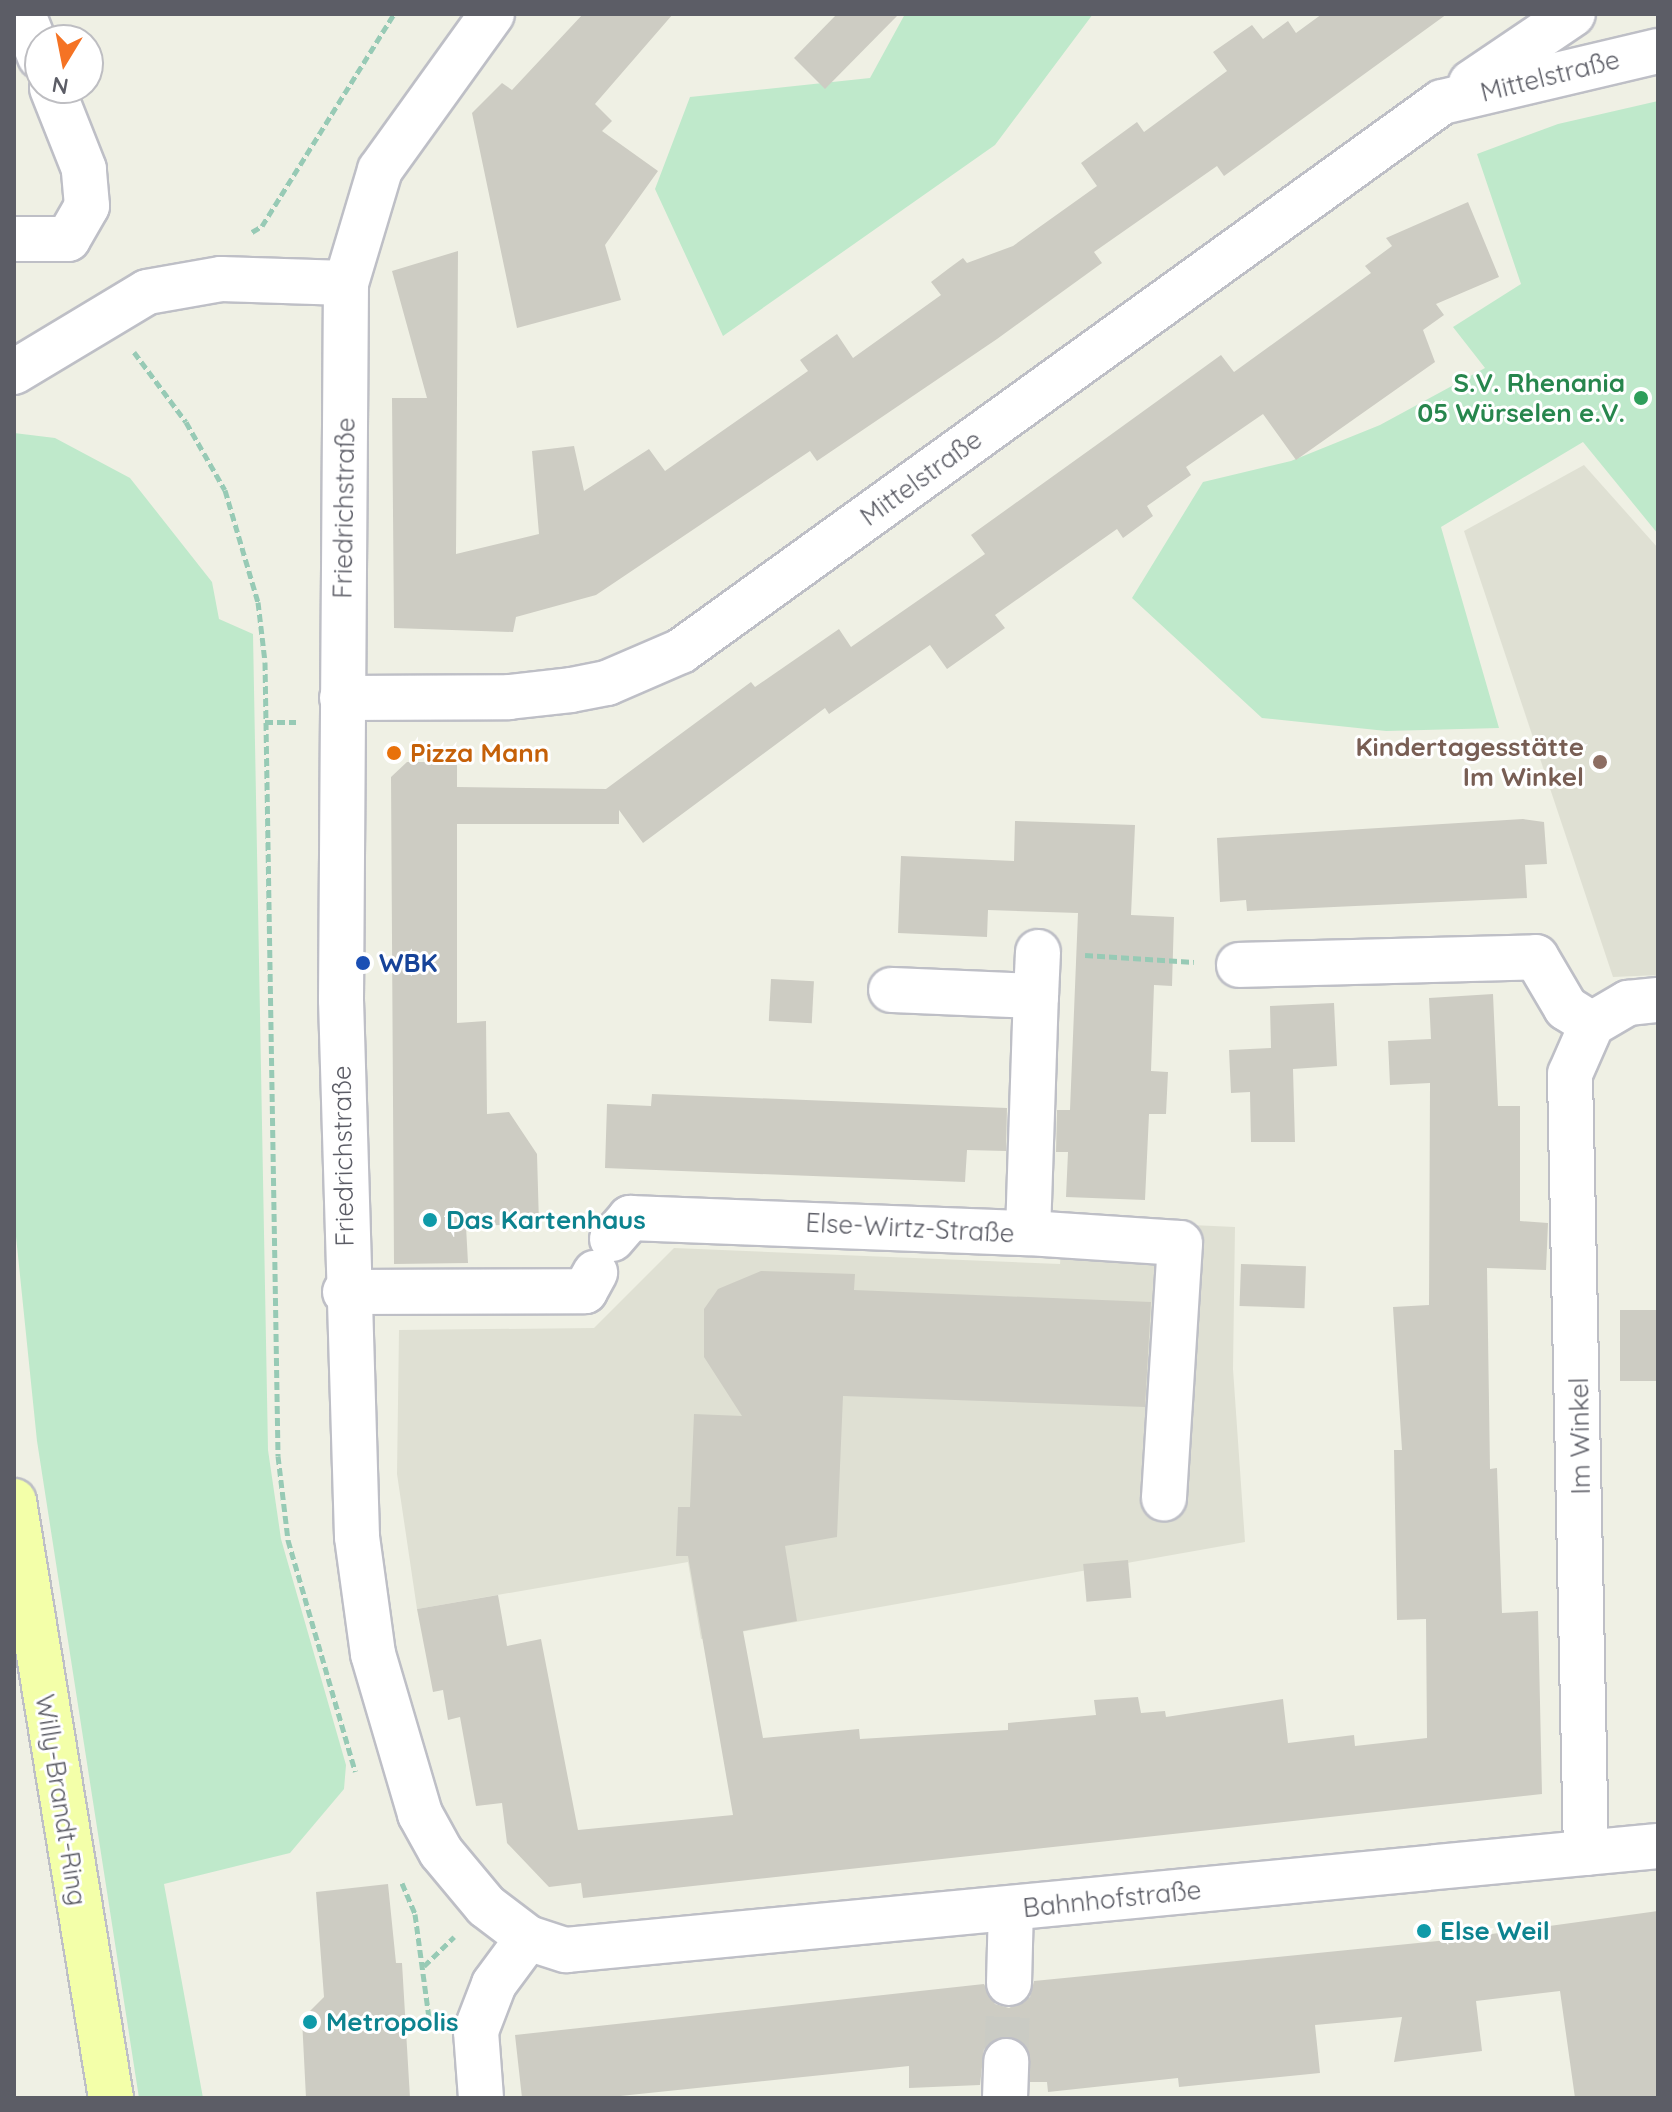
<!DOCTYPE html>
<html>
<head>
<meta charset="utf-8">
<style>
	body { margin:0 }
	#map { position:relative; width:1672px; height:2112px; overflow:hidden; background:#eff0e4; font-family:Quicksand,sans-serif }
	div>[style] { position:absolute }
	.education>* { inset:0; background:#dfe0d3 }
	.green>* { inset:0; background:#bfe9cb }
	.building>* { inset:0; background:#cdccc3; transform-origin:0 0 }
	.minor-tunnel>* { height:44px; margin-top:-22px; transform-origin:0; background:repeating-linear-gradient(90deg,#cacbc4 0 44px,transparent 0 66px) }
	.path>* { height:5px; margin-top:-2.5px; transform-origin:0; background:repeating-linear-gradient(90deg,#97cab5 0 8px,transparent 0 12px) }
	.roads { filter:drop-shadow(2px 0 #bebfc6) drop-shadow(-2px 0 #bebfc6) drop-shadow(0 2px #bebfc6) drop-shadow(0 -2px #bebfc6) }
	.minor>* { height:44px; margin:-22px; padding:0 22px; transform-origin:22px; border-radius:22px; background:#fff }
	.major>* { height:44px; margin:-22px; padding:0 22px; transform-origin:22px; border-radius:22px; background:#f3ffa9 }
	.dots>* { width:22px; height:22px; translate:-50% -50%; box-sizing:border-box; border:4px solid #fff; border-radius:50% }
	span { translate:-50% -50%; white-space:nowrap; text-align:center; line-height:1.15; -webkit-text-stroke:6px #fff; paint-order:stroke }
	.street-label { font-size:26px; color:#5c5d66 }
	.leisure-label { font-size:26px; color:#27864d; font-weight:700 }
	.right { translate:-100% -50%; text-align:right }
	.education-label { font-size:26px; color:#785e54; font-weight:700 }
	.food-label { font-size:26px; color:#c56008; font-weight:700 }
	.left { translate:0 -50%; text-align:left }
	.transit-label { font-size:26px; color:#164399; font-weight:700 }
	.culture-label { font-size:26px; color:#0d838f; font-weight:700 }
	.frame { position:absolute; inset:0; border:16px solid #5c5d66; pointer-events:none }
	.north { position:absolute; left:24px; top:24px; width:80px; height:80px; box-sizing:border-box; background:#fff; border:2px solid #bebec2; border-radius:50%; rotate:190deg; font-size:22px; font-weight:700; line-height:32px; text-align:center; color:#5c5d66 }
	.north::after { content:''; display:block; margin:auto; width:28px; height:36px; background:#f57324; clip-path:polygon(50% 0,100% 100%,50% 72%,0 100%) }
</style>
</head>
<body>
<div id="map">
	<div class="education">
		<i style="clip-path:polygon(1584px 465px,1658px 548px,1658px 975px,1613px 977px,1464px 531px)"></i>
		<i style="clip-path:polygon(1063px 1219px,1235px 1227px,1233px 1369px,1245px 1542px,701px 1639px,688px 1562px,417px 1609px,397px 1474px,399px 1330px,594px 1328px,674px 1248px,1060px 1264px)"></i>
	</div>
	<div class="green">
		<i style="clip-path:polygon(905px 14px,1093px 14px,995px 145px,723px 336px,655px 189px,690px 97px,870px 78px)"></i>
		<i style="clip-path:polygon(1658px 101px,1658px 534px,1583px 442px,1441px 527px,1499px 728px,1386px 731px,1262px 718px,1132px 598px,1203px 482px,1291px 461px,1380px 425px,1485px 368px,1453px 327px,1521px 284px,1477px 154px,1558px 124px)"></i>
		<i style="clip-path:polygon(14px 433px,55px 438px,130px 478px,212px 582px,219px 619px,253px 634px,268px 1450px,281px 1539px,346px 1765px,344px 1789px,290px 1853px,164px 1884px,203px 2098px,139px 2098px,37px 1441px,14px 1217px)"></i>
	</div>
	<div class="building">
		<i style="clip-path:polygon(583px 14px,673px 14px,595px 104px,612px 121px,602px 131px,658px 171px,605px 245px,621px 300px,517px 328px,472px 113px,502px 83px,512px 90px)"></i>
		<i style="clip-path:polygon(837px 14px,899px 14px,825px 89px,794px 58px)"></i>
		<i style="clip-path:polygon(1322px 14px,1447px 14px,1224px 176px,1217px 166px,1094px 252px,1102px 263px,997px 339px,817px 461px,810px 451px,596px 595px,516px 617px,513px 632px,394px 628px,392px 398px,427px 398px,392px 271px,458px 251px,456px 554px,539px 534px,532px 451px,574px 446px,584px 491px,649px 449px,665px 471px,808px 371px,800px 360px,837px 334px,853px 358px,941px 295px,931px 282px,948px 269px,963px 258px,967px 263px,1013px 246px,1097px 186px,1081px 163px,1137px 122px,1144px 132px,1227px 71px,1213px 52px,1252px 25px,1263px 39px,1288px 21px,1296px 33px)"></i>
		<i style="clip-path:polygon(1468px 202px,1499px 277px,1436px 304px,1444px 315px,1423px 330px,1435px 362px,1296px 460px,1263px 414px,1186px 467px,1191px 475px,1147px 506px,1153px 516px,1123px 538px,1117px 529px,995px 615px,1005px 628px,947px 669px,930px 645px,829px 714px,825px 708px,643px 843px,619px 810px,619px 824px,457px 824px,457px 1023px,486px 1021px,487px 1114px,509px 1112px,537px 1154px,539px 1224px,466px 1226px,468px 1263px,394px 1264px,391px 777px,407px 762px,457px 762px,457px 787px,606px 789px,751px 682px,755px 687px,839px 629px,851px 647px,985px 554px,971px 535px,1109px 436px,1221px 355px,1234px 372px,1371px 273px,1365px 266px,1392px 246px,1386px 238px)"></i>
		<i style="clip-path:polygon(1523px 819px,1544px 822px,1547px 864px,1525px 865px,1527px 898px,1247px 911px,1246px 900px,1220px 902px,1217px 838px)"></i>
		<i style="clip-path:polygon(1015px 821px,1135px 825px,1131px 915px,1174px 917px,1172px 986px,1154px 985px,1151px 1071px,1168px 1072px,1166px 1114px,1149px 1114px,1145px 1200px,1066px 1197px,1068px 1152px,1056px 1152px,1057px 1110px,1070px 1110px,1078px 913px,988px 910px,987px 937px,898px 933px,901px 856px,1014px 861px)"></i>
		<i style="left:771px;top:979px;width:43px;height:42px;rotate:3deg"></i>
		<i style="clip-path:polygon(1493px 994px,1498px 1106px,1520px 1106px,1520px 1221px,1548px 1223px,1546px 1270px,1487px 1268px,1490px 1469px,1497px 1468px,1502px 1613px,1538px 1611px,1542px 1794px,583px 1898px,581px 1883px,549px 1887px,507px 1843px,502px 1803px,476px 1806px,460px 1717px,448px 1720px,443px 1690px,433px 1692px,417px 1609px,498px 1595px,507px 1646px,541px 1639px,578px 1830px,733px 1815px,688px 1556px,676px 1556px,678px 1507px,690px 1507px,694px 1414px,742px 1416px,704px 1357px,704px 1309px,718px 1289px,761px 1271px,855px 1274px,854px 1290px,1151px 1302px,1145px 1407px,843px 1396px,837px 1537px,785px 1546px,797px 1621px,743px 1631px,763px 1738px,859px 1729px,860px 1739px,1008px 1730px,1008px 1723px,1096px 1715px,1094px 1700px,1138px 1697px,1141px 1713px,1165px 1711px,1166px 1717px,1283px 1699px,1288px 1743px,1354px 1735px,1355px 1746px,1427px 1738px,1426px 1619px,1397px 1620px,1394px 1450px,1402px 1450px,1393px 1307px,1429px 1305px,1430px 1083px,1390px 1085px,1388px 1041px,1431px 1039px,1429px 998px)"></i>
		<i style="clip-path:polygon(1334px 1003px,1337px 1066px,1293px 1069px,1295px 1142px,1251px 1142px,1250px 1092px,1231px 1093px,1229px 1050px,1271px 1048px,1270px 1006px)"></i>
		<i style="clip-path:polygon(652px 1094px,1007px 1108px,1006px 1151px,967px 1150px,965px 1182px,605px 1168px,607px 1104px,651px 1106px)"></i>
		<i style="left:1241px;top:1264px;width:65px;height:42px;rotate:2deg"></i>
		<i style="left:1658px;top:1310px;width:71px;height:38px;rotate:90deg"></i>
		<i style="left:1128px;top:1560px;width:38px;height:45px;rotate:85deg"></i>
		<i style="clip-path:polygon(388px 1884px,396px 1963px,402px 1963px,410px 2098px,306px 2098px,302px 2019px,324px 1997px,316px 1892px)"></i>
		<i style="clip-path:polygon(1658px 1911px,1658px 2098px,1575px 2098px,1560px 1991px,1476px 2001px,1482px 2051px,1394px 2062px,1402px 2017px,1315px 2025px,1320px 2073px,1228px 2082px,1179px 2087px,1178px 2078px,1048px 2092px,1047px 2082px,1030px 2082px,1028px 2048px,1006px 2036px,984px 2049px,980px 2085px,909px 2088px,909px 2066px,601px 2098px,522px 2098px,515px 2035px,984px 1984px,995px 2004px,1009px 2008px,1030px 1997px,1034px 1981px,1448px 1940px)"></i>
	</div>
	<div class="minor-tunnel">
		<i style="left:1006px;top:2061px;width:78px;rotate:-87.8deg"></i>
	</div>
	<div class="path">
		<i style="left:252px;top:232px;width:12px;rotate:-31deg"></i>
		<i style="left:262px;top:226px;width:250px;rotate:-58.1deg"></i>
		<i style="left:134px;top:352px;width:87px;rotate:53.4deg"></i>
		<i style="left:186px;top:422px;width:78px;rotate:60.2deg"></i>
		<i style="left:225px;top:490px;width:117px;rotate:73.6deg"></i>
		<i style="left:258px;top:602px;width:60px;rotate:83.3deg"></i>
		<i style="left:265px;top:662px;width:794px;rotate:89.06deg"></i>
		<i style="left:278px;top:1456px;width:85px;rotate:83.2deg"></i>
		<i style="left:288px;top:1540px;width:241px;rotate:73.8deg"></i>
		<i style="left:265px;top:722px;width:31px"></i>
		<i style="left:1085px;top:955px;width:109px;rotate:3.7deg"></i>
		<i style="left:402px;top:1883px;width:34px;rotate:67deg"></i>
		<i style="left:415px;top:1914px;width:104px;rotate:82.3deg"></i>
		<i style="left:424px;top:1966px;width:42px;rotate:-44deg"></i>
	</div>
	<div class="roads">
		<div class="minor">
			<i style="left:23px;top:14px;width:46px;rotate:68.4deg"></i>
			<i style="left:492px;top:14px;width:192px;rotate:125.7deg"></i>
			<i style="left:380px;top:170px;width:118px;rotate:106.7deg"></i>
			<i style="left:346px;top:283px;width:717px;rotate:90.4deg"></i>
			<i style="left:341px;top:1000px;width:537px;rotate:88.29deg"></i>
			<i style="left:357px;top:1537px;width:118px;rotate:82.2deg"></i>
			<i style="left:373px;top:1654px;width:167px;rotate:73.6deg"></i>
			<i style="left:420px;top:1814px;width:43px;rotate:61.1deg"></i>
			<i style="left:441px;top:1852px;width:70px;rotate:50.2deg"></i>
			<i style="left:486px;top:1906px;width:53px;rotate:37.3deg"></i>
			<i style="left:528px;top:1938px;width:40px;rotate:18deg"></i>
			<i style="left:566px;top:1950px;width:1097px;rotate:-5.44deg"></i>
			<i style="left:1471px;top:83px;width:123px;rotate:-34.1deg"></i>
			<i style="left:14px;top:239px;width:54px"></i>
			<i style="left:68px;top:239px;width:38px;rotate:-60deg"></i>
			<i style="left:87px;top:206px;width:37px;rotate:-95deg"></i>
			<i style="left:84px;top:169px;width:87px;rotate:-111.6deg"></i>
			<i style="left:14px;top:372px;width:155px;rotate:-31deg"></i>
			<i style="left:147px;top:292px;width:75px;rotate:-10deg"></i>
			<i style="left:221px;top:279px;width:125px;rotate:1.8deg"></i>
			<i style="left:342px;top:698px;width:167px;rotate:-0.3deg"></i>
			<i style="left:509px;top:697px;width:62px;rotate:-6.4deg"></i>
			<i style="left:571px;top:690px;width:37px;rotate:-11deg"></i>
			<i style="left:607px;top:683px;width:81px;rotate:-23.4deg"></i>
			<i style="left:681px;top:651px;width:938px;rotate:-35.81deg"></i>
			<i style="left:1442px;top:102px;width:222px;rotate:-13.3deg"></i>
			<i style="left:1239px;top:965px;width:297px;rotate:-1.5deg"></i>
			<i style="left:1536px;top:957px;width:59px;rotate:59.5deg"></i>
			<i style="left:1566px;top:1008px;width:31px;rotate:32deg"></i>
			<i style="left:1036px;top:996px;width:44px;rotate:-87.4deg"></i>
			<i style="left:1028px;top:1233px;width:152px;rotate:3.8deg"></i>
			<i style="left:1180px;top:1243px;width:256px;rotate:93.6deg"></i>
			<i style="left:612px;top:1239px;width:28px;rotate:-49deg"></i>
			<i style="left:630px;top:1218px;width:398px;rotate:2.2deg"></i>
			<i style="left:1028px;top:1233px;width:237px;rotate:-88.1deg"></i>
			<i style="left:1036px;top:996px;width:145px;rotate:-177.6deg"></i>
			<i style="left:345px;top:1292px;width:240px;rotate:-0.2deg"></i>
			<i style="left:585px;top:1291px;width:21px;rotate:-61deg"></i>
			<i style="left:1586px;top:1853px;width:779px;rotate:-91.18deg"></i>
			<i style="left:1570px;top:1074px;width:55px;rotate:-66.3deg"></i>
			<i style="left:1592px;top:1024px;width:42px;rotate:-30.3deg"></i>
			<i style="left:1628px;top:1003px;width:30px;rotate:-6deg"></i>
			<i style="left:1009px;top:1983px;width:74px;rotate:-88.5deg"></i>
			<i style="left:481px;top:2098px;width:67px;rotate:-94.3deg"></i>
			<i style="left:476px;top:2031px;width:50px;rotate:-69deg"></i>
			<i style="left:494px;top:1984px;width:57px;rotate:-53.5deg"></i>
			<i style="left:1005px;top:2098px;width:37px;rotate:-88deg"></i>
		</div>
		<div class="major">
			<i style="left:14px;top:1501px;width:605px;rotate:80.77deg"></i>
		</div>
	</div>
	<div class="dots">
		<i style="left:1641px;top:398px;background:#2e9e5b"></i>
		<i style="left:394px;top:753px;background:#e8710a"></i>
		<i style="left:1600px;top:762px;background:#8d6e63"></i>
		<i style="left:363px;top:963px;background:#1a4fb4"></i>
		<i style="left:430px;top:1220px;background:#0f9aa8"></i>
		<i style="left:1424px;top:1931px;background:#0f9aa8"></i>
		<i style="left:310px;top:2022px;background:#0f9aa8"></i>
	</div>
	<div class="street-label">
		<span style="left:1550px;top:76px;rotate:-14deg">Mittelstraße</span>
		<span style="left:921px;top:478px;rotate:-36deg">Mittelstraße</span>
		<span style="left:344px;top:508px;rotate:-89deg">Friedrichstraße</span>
		<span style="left:343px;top:1156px;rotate:-91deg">Friedrichstraße</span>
		<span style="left:910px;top:1228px;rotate:3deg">Else-Wirtz-Straße</span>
		<span style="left:1580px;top:1436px;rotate:-91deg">Im Winkel</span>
		<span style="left:61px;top:1800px;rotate:81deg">Willy-Brandt-Ring</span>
		<span style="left:1112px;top:1899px;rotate:-6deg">Bahnhofstraße</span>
	</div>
	<div class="leisure-label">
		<span class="right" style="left:1625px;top:398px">S.V. Rhenania<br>05 Würselen e.V.</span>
	</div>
	<div class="education-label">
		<span class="right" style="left:1584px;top:762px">Kindertagesstätte<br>Im Winkel</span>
	</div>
	<div class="food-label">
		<span class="left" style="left:410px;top:753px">Pizza Mann</span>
	</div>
	<div class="transit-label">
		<span class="left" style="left:379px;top:963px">WBK</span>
	</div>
	<div class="culture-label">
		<span class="left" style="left:446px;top:1220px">Das Kartenhaus</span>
		<span class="left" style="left:1440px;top:1931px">Else Weil</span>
		<span class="left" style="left:326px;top:2022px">Metropolis</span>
	</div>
	<div class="frame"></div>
	<div class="north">N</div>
</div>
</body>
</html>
